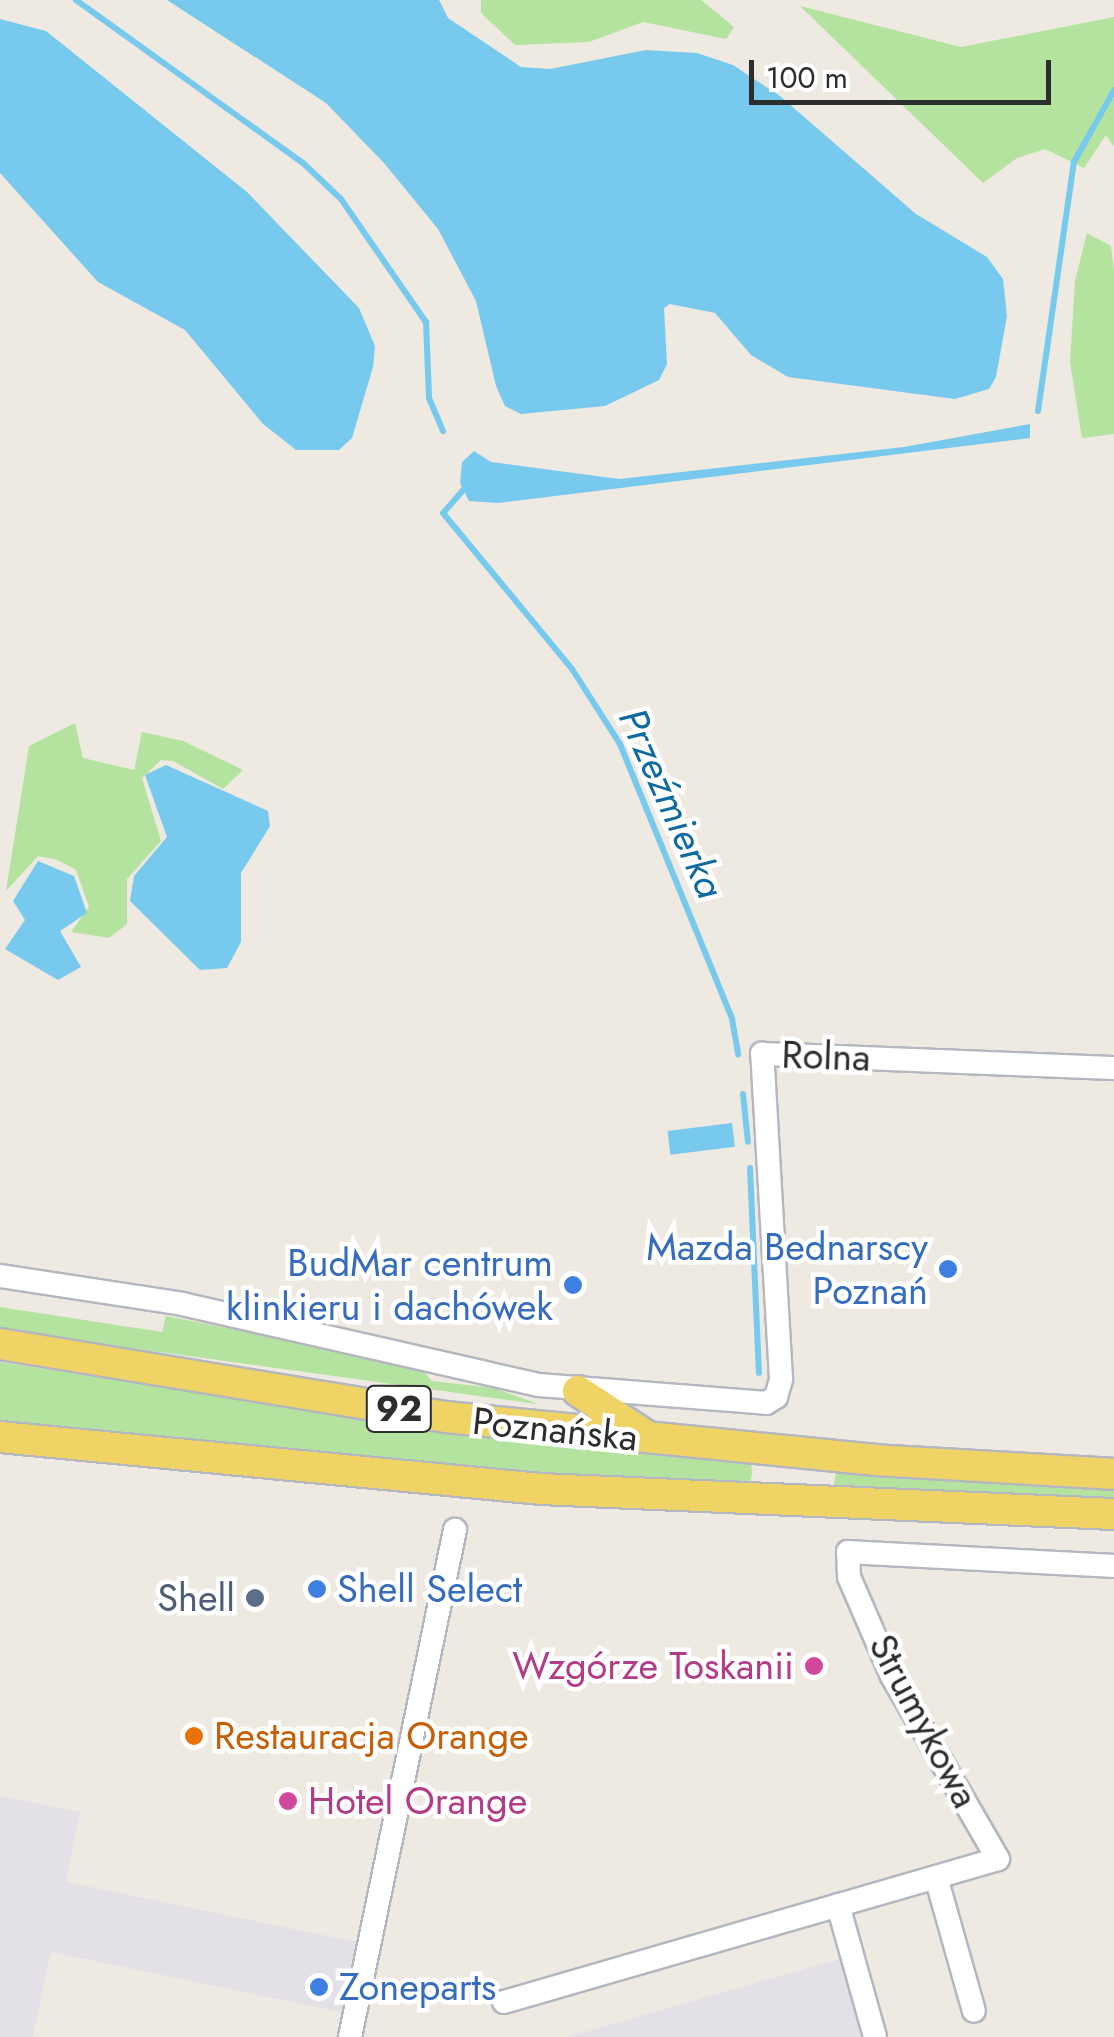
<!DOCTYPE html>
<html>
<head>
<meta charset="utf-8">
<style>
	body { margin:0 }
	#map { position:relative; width:1114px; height:2037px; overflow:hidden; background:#eee9e1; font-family:Jost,sans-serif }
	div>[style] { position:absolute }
	.industrial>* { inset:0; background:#e3e1e7 }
	.green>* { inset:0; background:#b4e39f }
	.water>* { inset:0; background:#77caed; transform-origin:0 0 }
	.stream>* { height:6px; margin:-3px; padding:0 3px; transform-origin:3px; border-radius:3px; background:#77caed }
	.roads { filter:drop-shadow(2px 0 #b4b6c0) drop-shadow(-2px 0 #b4b6c0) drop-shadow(0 2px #b4b6c0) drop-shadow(0 -2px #b4b6c0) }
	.minor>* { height:22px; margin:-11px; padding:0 11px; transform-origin:11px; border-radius:11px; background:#fff }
	.major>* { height:30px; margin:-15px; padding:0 15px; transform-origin:15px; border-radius:15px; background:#efd365 }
	.dots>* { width:28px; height:28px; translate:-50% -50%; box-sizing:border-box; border:5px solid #fff; border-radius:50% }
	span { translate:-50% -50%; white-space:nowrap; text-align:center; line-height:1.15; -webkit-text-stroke:9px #fff; paint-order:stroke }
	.shield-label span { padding:2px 8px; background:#fff; border:2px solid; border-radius:8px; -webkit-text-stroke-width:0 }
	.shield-label { font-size:35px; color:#2d2d2d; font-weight:700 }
	.street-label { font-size:38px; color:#2d2d2d }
	.shop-label { font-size:38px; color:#366cbe }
	.right { translate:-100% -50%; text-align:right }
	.left { translate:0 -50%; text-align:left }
	.service-label { font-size:38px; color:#4e5e75 }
	.hotel-label { font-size:38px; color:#b23c85 }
	.food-label { font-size:38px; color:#c56008 }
	.water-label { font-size:40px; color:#10699f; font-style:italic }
	.scale { position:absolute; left:749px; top:60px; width:302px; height:45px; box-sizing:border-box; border:5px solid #2d2d2d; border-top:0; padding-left:12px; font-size:30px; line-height:35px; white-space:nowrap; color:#2d2d2d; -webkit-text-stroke:8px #fff; paint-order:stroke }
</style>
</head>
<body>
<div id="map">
	<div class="industrial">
		<i style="clip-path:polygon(0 1796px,80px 1812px,66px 1882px,356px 1942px,341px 2012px,51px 1952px,33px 2037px,0 2037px)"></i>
		<i style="clip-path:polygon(843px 1958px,866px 2037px,568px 2037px)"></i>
	</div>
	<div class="green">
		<i style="clip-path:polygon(481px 0,701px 0,734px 27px,726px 39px,643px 22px,589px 42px,515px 45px,481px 13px)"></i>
		<i style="clip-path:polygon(800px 6px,961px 47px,1114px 17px,1114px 147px,1106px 135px,1084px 168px,1045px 149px,1017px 158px,983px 183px)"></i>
		<i style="clip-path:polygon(1087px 233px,1111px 246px,1114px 271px,1114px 434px,1082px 438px,1070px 362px,1075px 281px)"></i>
		<i style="clip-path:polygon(75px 723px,83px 758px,134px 770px,142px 732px,183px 741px,243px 770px,223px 789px,173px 761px,161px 760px,142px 778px,161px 841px,127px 879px,127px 924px,109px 938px,71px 932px,89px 907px,76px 870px,58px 860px,38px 856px,6px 891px,29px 746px)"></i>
		<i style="clip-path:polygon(0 1307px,162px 1332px,166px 1316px,419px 1366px,432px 1381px,494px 1388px,538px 1404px,49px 1337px,0 1328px)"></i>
		<i style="clip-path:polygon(0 1362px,330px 1413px,751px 1460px,752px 1474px,749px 1489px,653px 1485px,0 1422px)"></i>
		<i style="clip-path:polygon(837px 1467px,1114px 1485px,1114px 1503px,833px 1488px)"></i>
	</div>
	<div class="water">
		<i style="clip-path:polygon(167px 0,439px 0,448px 18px,521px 67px,550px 69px,646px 50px,697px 53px,733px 65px,780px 96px,916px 214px,987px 257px,1003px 279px,1007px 316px,996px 377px,989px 389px,955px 399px,788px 377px,751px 355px,715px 313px,670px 304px,664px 308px,667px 364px,659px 380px,605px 406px,521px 414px,505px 406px,496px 386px,476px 301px,438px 229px,384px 163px,326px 103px)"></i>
		<i style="clip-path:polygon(0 19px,46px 31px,247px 192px,359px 308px,375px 346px,373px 367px,352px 438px,339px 450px,296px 450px,263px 424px,185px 330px,98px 282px,0 173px)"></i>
		<i style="clip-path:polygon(1030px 424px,1030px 438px,498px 503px,469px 501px,460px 483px,462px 462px,474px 451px,491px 462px,619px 479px,904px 447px)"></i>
		<i style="clip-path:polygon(166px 765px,268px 811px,270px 826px,241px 873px,241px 942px,227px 968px,200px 970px,130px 901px,134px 876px,167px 837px,145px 775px)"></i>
		<i style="clip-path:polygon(38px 861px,74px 876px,87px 913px,60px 931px,81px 967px,58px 980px,5px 949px,25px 920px,13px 901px)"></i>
		<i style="left:732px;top:1123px;width:24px;height:65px;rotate:83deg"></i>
	</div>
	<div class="stream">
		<i style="left:76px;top:0;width:279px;rotate:35.7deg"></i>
		<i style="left:303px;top:163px;width:52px;rotate:43.5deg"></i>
		<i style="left:341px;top:199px;width:150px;rotate:55.4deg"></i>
		<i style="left:426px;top:322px;width:76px;rotate:87.7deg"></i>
		<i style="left:429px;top:398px;width:36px;rotate:67deg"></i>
		<i style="left:1038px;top:411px;width:252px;rotate:-81.8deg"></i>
		<i style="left:1074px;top:162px;width:82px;rotate:-60.9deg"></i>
		<i style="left:465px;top:488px;width:33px;rotate:131deg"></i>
		<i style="left:443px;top:513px;width:202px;rotate:50.4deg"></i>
		<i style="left:572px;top:669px;width:89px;rotate:57.4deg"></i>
		<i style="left:620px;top:744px;width:297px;rotate:67.8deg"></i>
		<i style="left:732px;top:1019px;width:36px;rotate:80deg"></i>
		<i style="left:743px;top:1094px;width:48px;rotate:84.1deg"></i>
		<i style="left:750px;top:1168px;width:205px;rotate:87.5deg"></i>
	</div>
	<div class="roads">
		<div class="minor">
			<i style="left:0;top:1276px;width:184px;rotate:8.7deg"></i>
			<i style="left:182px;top:1304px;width:366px;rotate:12.8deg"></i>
			<i style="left:539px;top:1385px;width:228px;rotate:4.5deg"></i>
			<i style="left:766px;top:1403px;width:12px;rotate:-31deg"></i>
			<i style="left:776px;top:1397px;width:19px;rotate:-74deg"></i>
			<i style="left:781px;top:1379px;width:326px;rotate:-93.3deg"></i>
			<i style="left:762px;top:1054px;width:352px;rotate:2.3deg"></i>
			<i style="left:936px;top:1877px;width:139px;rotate:74.2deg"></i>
			<i style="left:838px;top:1905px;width:137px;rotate:74.3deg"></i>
			<i style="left:504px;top:2002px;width:514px;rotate:-16.14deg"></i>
			<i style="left:998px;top:1859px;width:211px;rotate:-120.1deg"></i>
			<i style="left:892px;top:1676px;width:108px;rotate:-113.5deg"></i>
			<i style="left:849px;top:1577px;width:25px;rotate:-92deg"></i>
			<i style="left:848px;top:1552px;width:266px;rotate:3deg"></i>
			<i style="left:350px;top:2037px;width:518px;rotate:-78.3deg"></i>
		</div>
		<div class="major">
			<i style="left:0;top:1344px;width:452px;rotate:9.3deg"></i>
			<i style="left:446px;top:1417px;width:430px;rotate:5.7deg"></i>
			<i style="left:874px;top:1460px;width:240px;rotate:3.3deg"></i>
			<i style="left:578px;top:1391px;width:77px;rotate:33.3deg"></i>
			<i style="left:0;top:1437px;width:543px;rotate:5.49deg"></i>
			<i style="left:541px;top:1489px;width:574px;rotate:2.5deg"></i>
		</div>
	</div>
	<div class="dots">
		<i style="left:948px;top:1269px;background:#3f7fe0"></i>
		<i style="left:573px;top:1285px;background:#3f7fe0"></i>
		<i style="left:317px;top:1589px;background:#3f7fe0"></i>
		<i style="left:255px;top:1598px;background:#5c6f8a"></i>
		<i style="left:814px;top:1666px;background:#d1479c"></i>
		<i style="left:194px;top:1736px;background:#e8710a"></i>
		<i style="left:288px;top:1801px;background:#d1479c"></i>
		<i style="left:319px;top:1987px;background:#3f7fe0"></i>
	</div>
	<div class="shield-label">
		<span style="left:399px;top:1409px">92</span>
	</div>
	<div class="street-label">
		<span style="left:826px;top:1056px;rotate:2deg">Rolna</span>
		<span style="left:555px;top:1429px;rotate:6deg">Poznańska</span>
		<span style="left:924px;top:1721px;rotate:62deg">Strumykowa</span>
	</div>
	<div class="shop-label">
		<span class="right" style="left:928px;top:1269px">Mazda Bednarscy<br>Poznań</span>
		<span class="right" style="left:553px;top:1285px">BudMar centrum<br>klinkieru i dachówek</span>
		<span class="left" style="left:337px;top:1589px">Shell Select</span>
		<span class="left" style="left:339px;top:1987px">Zoneparts</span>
	</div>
	<div class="service-label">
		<span class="right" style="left:235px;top:1598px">Shell</span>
	</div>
	<div class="hotel-label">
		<span class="right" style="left:794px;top:1666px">Wzgórze Toskanii</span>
		<span class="left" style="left:308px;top:1801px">Hotel Orange</span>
	</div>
	<div class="food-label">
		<span class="left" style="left:214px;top:1736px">Restauracja Orange</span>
	</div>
	<div class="water-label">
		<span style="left:672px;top:803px;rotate:66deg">Przeźmierka</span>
	</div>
	<div class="scale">100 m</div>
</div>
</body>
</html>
